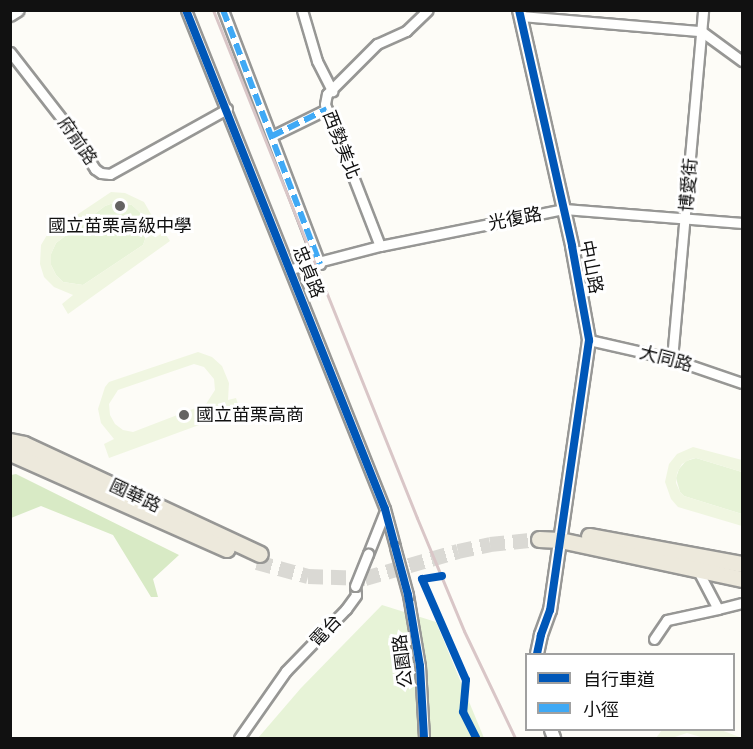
<!DOCTYPE html>
<html>
<head>
<meta charset="utf-8">
<style>
	body { margin:0 }
	#map { position:relative; width:753px; height:749px; overflow:hidden; background:#fdfcf7; font-family:"Source Serif 4","Noto Sans TC",serif }
	div>[style] { position:absolute }
	.green>* { inset:0; background:#e7f3d7 }
	.forest>* { inset:0; background:#d8eac5 }
	.pitch>* { inset:0; background:#f0f6e1 }
	.primary-tunnel>* { height:15px; margin-top:-7.5px; transform-origin:0; background:repeating-linear-gradient(90deg,#dad9d4 0 15px,transparent 0 23px) }
	.roads { filter:drop-shadow(2px 0 #979795) drop-shadow(-2px 0 #979795) drop-shadow(0 2px #979795) drop-shadow(0 -2px #979795) }
	.minor>* { height:9px; margin:-4.5px; padding:0 4.5px; transform-origin:4.5px; border-radius:4.5px; background:#fffffe }
	.tertiary>* { height:12px; margin:-6px; padding:0 6px; transform-origin:6px; border-radius:6px; background:#fffffe }
	.primary>* { height:15px; margin:-7.5px; padding:0 7.5px; transform-origin:7.5px; border-radius:7.5px; background:#ede9dc }
	.rail>* { height:3px; margin:-1.5px; padding:0 1.5px; transform-origin:1.5px; border-radius:1.5px; background:#d9c6c7 }
	.bridges { filter:drop-shadow(2px 0 #979795) drop-shadow(-2px 0 #979795) drop-shadow(0 2px #979795) drop-shadow(0 -2px #979795) }
	.minor-bridge>* { height:9px; margin:-4.5px; padding:0 4.5px; transform-origin:4.5px; border-radius:4.5px; background:#fffffe }
	.quiet>* { height:6px; margin-top:-3px; transform-origin:0; background:repeating-linear-gradient(90deg,#3fa9f5 0 12px,transparent 0 18px) }
	.cycleway>* { height:8px; margin:-4px; padding:0 4px; transform-origin:4px; border-radius:4px; background:#0057b8 }
	.dots>* { width:16px; height:16px; translate:-50% -50%; box-sizing:border-box; border:3px solid #fff; border-radius:50% }
	span { translate:-50% -50%; white-space:nowrap; text-align:center; line-height:1.15; -webkit-text-stroke:6px #fff; paint-order:stroke }
	.street-label { font-size:18px; color:#111 }
	.poi-label { font-size:18px; color:#111 }
	.left { translate:0 -50%; text-align:left }
	.frame { position:absolute; inset:0; border:12px solid #111; pointer-events:none }
	.legend { position:absolute; left:525px; top:653px; width:210px; height:78px; box-sizing:border-box; background:#fff; border:2px solid #a0a0a0; margin:0; padding:8px 10px; list-style:none; font-size:18px; color:#111 }
	.legend li { display:flex; align-items:center; gap:12px; height:30px }
	.legend b { width:30px; border:2px solid #a0a0a0 }
</style>
</head>
<body>
<div id="map">
	<div class="green">
		<i style="clip-path:polygon(116px 202px,132px 205px,145px 217px,147px 234px,143px 245px,83px 285px,63px 282px,56px 275px,51px 265px,51px 254px,56px 243px,105px 206px)"></i>
		<i style="clip-path:polygon(696px 458px,742px 472px,742px 514px,684px 496px,680px 492px,676px 478px,679px 469px,686px 461px)"></i>
		<i style="clip-path:polygon(382px 605px,436px 622px,484px 738px,258px 738px,301px 688px)"></i>
	</div>
	<div class="forest">
		<i style="clip-path:polygon(16px 474px,179px 555px,153px 579px,158px 597px,151px 597px,113px 535px,41px 506px,11px 518px,11px 475px)"></i>
	</div>
	<div class="pitch">
		<i style="clip-path:polygon(evenodd,111px 192px,125px 193px,144px 202px,155px 221px,156px 237px,164px 232px,170px 241px,68px 314px,62px 304px,73px 295px,54px 287px,44px 277px,40px 264px,41px 245px,47px 235px,111px 192px,116px 202px,132px 205px,145px 217px,147px 234px,143px 245px,83px 285px,63px 282px,56px 275px,51px 265px,51px 254px,56px 243px,105px 206px,116px 202px)"></i>
		<i style="clip-path:polygon(evenodd,198px 352px,212px 357px,222px 366px,229px 383px,228px 400px,236px 398px,240px 410px,109px 458px,104px 444px,114px 439px,101px 423px,98px 409px,105px 387px,109px 382px,198px 352px,194px 364px,204px 367px,214px 379px,215px 390px,206px 404px,133px 432px,123px 430px,115px 424px,110px 415px,109px 404px,118px 390px,194px 364px)"></i>
		<i style="clip-path:polygon(693px 447px,742px 460px,742px 472px,696px 458px,691px 459px,682px 464px,677px 473px,676px 483px,680px 492px,684px 496px,742px 514px,742px 526px,678px 507px,671px 499px,665px 482px,669px 464px,677px 454px)"></i>
		<i style="clip-path:polygon(662px 730px,721px 730px,742px 738px,704px 738px,687px 733px,672px 738px,656px 738px)"></i>
	</div>
	<div class="primary-tunnel">
		<i style="left:257px;top:562px;width:53px;rotate:15.4deg"></i>
		<i style="left:308px;top:576px;width:57px;rotate:2deg"></i>
		<i style="left:365px;top:578px;width:97px;rotate:-16.2deg"></i>
		<i style="left:458px;top:551px;width:33px;rotate:-12deg"></i>
		<i style="left:490px;top:544px;width:49px;rotate:-5.8deg"></i>
	</div>
	<div class="roads">
		<div class="minor">
			<i style="left:186px;top:10px;width:537px;rotate:68.26deg"></i>
			<i style="left:385px;top:509px;width:39px;rotate:75deg"></i>
			<i style="left:223px;top:10px;width:272px;rotate:69.1deg"></i>
			<i style="left:302px;top:10px;width:53px;rotate:73.6deg"></i>
			<i style="left:317px;top:61px;width:34px;rotate:63deg"></i>
			<i style="left:521px;top:16px;width:181px;rotate:4.8deg"></i>
			<i style="left:701px;top:31px;width:51px;rotate:36.2deg"></i>
			<i style="left:10px;top:52px;width:90px;rotate:52.2deg"></i>
			<i style="left:65px;top:123px;width:55px;rotate:56.9deg"></i>
			<i style="left:95px;top:169px;width:7px;rotate:34deg"></i>
			<i style="left:101px;top:173px;width:9px;rotate:6deg"></i>
			<i style="left:110px;top:174px;width:134px;rotate:-29.1deg"></i>
			<i style="left:272px;top:136px;width:61px;rotate:-26.1deg"></i>
			<i style="left:380px;top:246px;width:152px;rotate:-111.2deg"></i>
			<i style="left:325px;top:104px;width:10px;rotate:-79deg"></i>
			<i style="left:327px;top:94px;width:71px;rotate:-45deg"></i>
			<i style="left:377px;top:44px;width:32px;rotate:-24deg"></i>
			<i style="left:406px;top:31px;width:30px;rotate:-44deg"></i>
			<i style="left:291px;top:269px;width:92px;rotate:-14.5deg"></i>
			<i style="left:380px;top:246px;width:188px;rotate:-11.4deg"></i>
			<i style="left:564px;top:209px;width:179px;rotate:4.5deg"></i>
			<i style="left:589px;top:340px;width:85px;rotate:12.9deg"></i>
			<i style="left:672px;top:359px;width:74px;rotate:18.9deg"></i>
			<i style="left:672px;top:359px;width:350px;rotate:-84.9deg"></i>
			<i style="left:368px;top:554px;width:46px;rotate:-68.4deg"></i>
			<i style="left:697px;top:569px;width:45px;rotate:62.3deg"></i>
			<i style="left:718px;top:609px;width:25px;rotate:-14deg"></i>
			<i style="left:408px;top:595px;width:72px;rotate:80.4deg"></i>
			<i style="left:420px;top:666px;width:72px;rotate:86.8deg"></i>
			<i style="left:654px;top:639px;width:23px;rotate:-56deg"></i>
			<i style="left:667px;top:620px;width:52px;rotate:-12.2deg"></i>
			<i style="left:239px;top:738px;width:82px;rotate:-55deg"></i>
			<i style="left:286px;top:671px;width:86px;rotate:-45.9deg"></i>
			<i style="left:346px;top:609px;width:17px;rotate:-54deg"></i>
			<i style="left:356px;top:595px;width:9px;rotate:-96deg"></i>
		</div>
		<div class="tertiary">
			<i style="left:519px;top:10px;width:242px;rotate:77.3deg"></i>
			<i style="left:572px;top:246px;width:96px;rotate:79.7deg"></i>
			<i style="left:589px;top:340px;width:273px;rotate:98.2deg"></i>
			<i style="left:550px;top:610px;width:27px;rotate:110deg"></i>
			<i style="left:541px;top:635px;width:19px;rotate:102deg"></i>
			<i style="left:10px;top:15px;width:9px;rotate:-32deg"></i>
			<i style="left:551px;top:730px;width:9px;rotate:69deg"></i>
		</div>
		<div class="primary">
			<i style="left:10px;top:441px;width:14px;rotate:12deg"></i>
			<i style="left:24px;top:444px;width:260px;rotate:25deg"></i>
			<i style="left:10px;top:453px;width:237px;rotate:23.9deg"></i>
			<i style="left:589px;top:536px;width:156px;rotate:10.4deg"></i>
			<i style="left:539px;top:539px;width:21px;rotate:3deg"></i>
			<i style="left:560px;top:540px;width:186px;rotate:12.1deg"></i>
		</div>
	</div>
	<div class="rail">
		<i style="left:213px;top:10px;width:547px;rotate:68.12deg"></i>
		<i style="left:417px;top:518px;width:122px;rotate:67.4deg"></i>
		<i style="left:464px;top:631px;width:119px;rotate:64.5deg"></i>
	</div>
	<div class="bridges">
		<div class="minor-bridge">
			<i style="left:395px;top:547px;width:50px;rotate:74.8deg"></i>
			<i style="left:355px;top:586px;width:35px;rotate:-68deg"></i>
		</div>
	</div>
	<div class="quiet">
		<i style="left:223px;top:10px;width:272px;rotate:69.1deg"></i>
		<i style="left:272px;top:136px;width:61px;rotate:-26.1deg"></i>
	</div>
	<div class="cycleway">
		<i style="left:186px;top:10px;width:537px;rotate:68.26deg"></i>
		<i style="left:385px;top:509px;width:89px;rotate:75deg"></i>
		<i style="left:408px;top:595px;width:72px;rotate:80.4deg"></i>
		<i style="left:420px;top:666px;width:72px;rotate:86.8deg"></i>
		<i style="left:519px;top:10px;width:242px;rotate:77.3deg"></i>
		<i style="left:572px;top:246px;width:96px;rotate:79.7deg"></i>
		<i style="left:589px;top:340px;width:273px;rotate:98.2deg"></i>
		<i style="left:550px;top:610px;width:27px;rotate:110deg"></i>
		<i style="left:541px;top:635px;width:19px;rotate:102deg"></i>
		<i style="left:442px;top:576px;width:20px;rotate:171deg"></i>
		<i style="left:422px;top:579px;width:110px;rotate:66.5deg"></i>
		<i style="left:466px;top:680px;width:32px;rotate:95deg"></i>
		<i style="left:463px;top:712px;width:29px;rotate:63deg"></i>
	</div>
	<div class="dots">
		<i style="left:120px;top:206px;background:#646362"></i>
		<i style="left:184px;top:415px;background:#646362"></i>
	</div>
	<div class="street-label">
		<span style="left:77px;top:141px;rotate:55deg">府前路</span>
		<span style="left:341px;top:145px;rotate:69deg">西勢美北</span>
		<span style="left:689px;top:185px;rotate:-85deg">博愛街</span>
		<span style="left:515px;top:219px;rotate:-11deg">光復路</span>
		<span style="left:591px;top:267px;rotate:79deg">中山路</span>
		<span style="left:308px;top:272px;rotate:68deg">忠貞路</span>
		<span style="left:666px;top:359px;rotate:15deg">大同路</span>
		<span style="left:135px;top:496px;rotate:25deg">國華路</span>
		<span style="left:326px;top:631px;rotate:-47deg">電台</span>
		<span style="left:403px;top:661px;rotate:-97deg">公園路</span>
	</div>
	<div class="poi-label">
		<span style="left:120px;top:226px">國立苗栗高級中學</span>
		<span class="left" style="left:196px;top:415px">國立苗栗高商</span>
	</div>
	<div class="frame"></div>
	<ul class="legend">
	<li><b style="height:8px;background:#0057b8"></b>自行車道</li>
	<li><b style="height:8px;background:#3fa9f5"></b>小徑</li>
	</ul>
</div>
</body>
</html>
